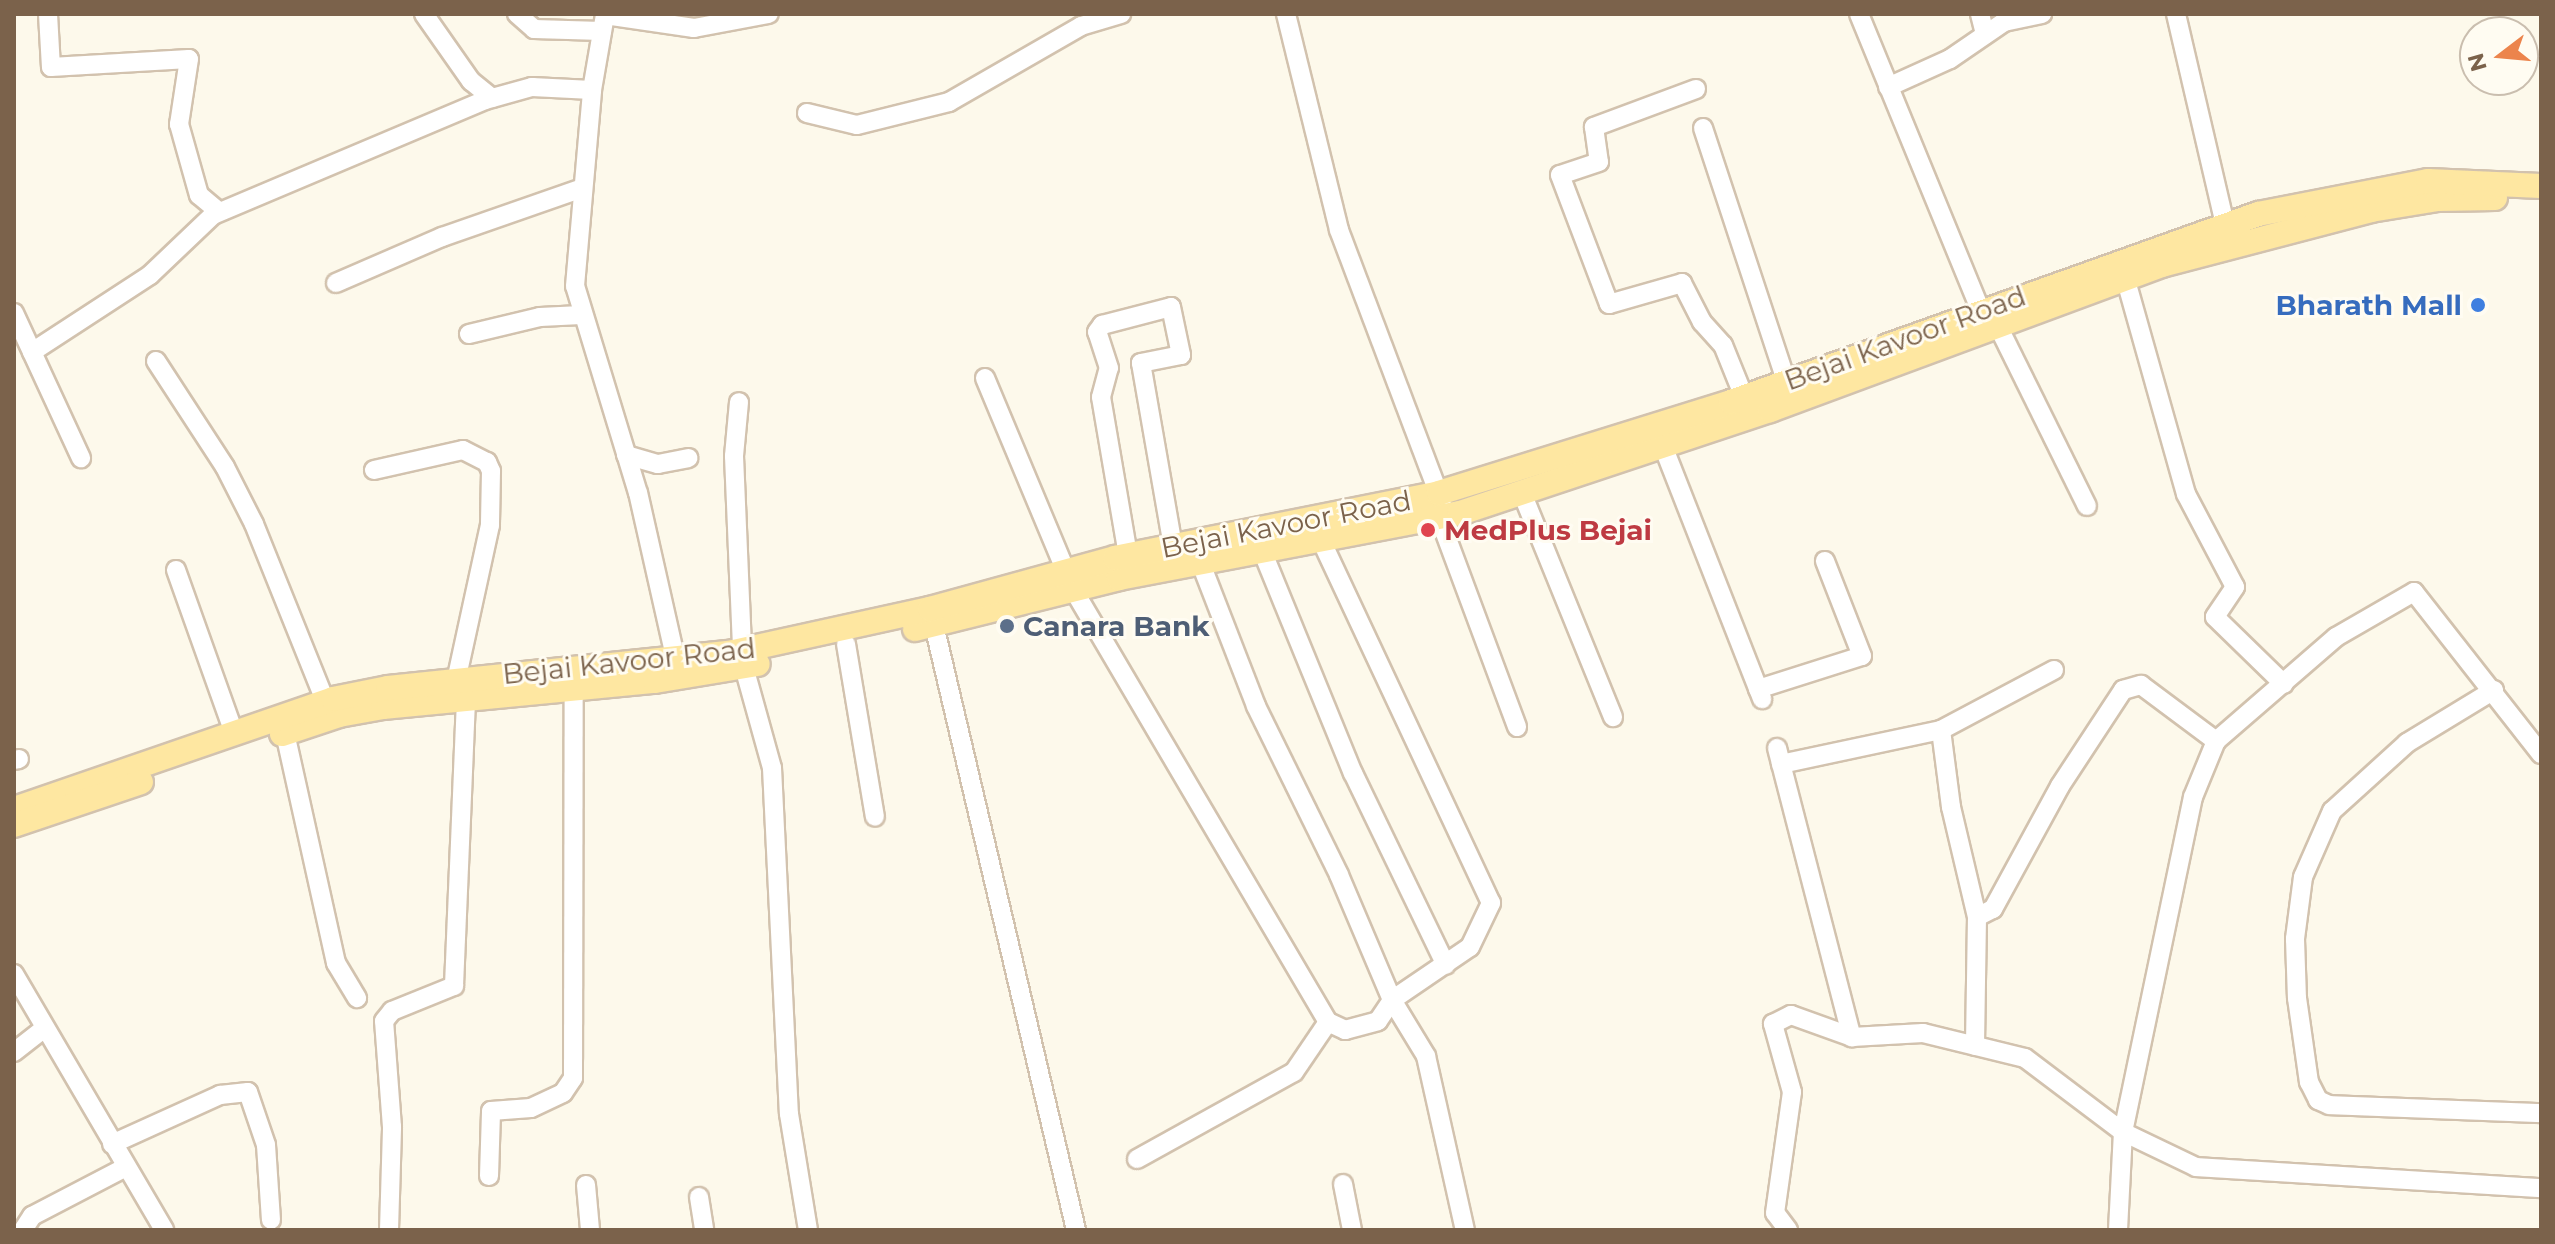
<!DOCTYPE html>
<html>
<head>
<meta charset="utf-8">
<style>
	body { margin:0 }
	#map { position:relative; width:2555px; height:1244px; overflow:hidden; background:#fdf9eb; font-family:Montserrat,sans-serif }
	div>[style] { position:absolute }
	.roads { filter:drop-shadow(2px 0 #d2c2ae) drop-shadow(-2px 0 #d2c2ae) drop-shadow(0 2px #d2c2ae) drop-shadow(0 -2px #d2c2ae) }
	.minor>* { height:18px; margin:-9px; padding:0 9px; transform-origin:9px; border-radius:9px; background:#fff }
	.major>* { height:24px; margin:-12px; padding:0 12px; transform-origin:12px; border-radius:12px; background:#fee7a1 }
	.dots>* { width:22px; height:22px; translate:-50% -50%; box-sizing:border-box; border:4px solid #fffcf2; border-radius:50% }
	span { translate:-50% -50%; white-space:nowrap; text-align:center; line-height:1.15; -webkit-text-stroke:6px #fffcf2; paint-order:stroke }
	.shop-label { font-size:28px; color:#366cbe; font-weight:700 }
	.right { translate:-100% -50%; text-align:right }
	.street-label { font-size:28px; color:#7b624b }
	.health-label { font-size:28px; color:#be3a42; font-weight:700 }
	.left { translate:0 -50%; text-align:left }
	.service-label { font-size:28px; color:#4e5e75; font-weight:700 }
	.frame { position:absolute; inset:0; border:16px solid #7b624b; pointer-events:none }
	.north { position:absolute; left:2459px; top:16px; width:80px; height:80px; box-sizing:border-box; background:#fffcf2; border:2px solid #cabeaf; border-radius:50%; rotate:254deg; font-size:22px; font-weight:700; line-height:32px; text-align:center; color:#7b624b }
	.north::after { content:''; display:block; margin:auto; width:28px; height:36px; background:#ec844c; clip-path:polygon(50% 0,100% 100%,50% 72%,0 100%) }
</style>
</head>
<body>
<div id="map">
	<div class="roads">
		<div class="minor">
			<i style="left:48px;top:14px;width:53px;rotate:86.8deg"></i>
			<i style="left:51px;top:67px;width:138px;rotate:-3.3deg"></i>
			<i style="left:189px;top:59px;width:66px;rotate:98.7deg"></i>
			<i style="left:179px;top:124px;width:74px;rotate:74.3deg"></i>
			<i style="left:199px;top:195px;width:26px;rotate:40deg"></i>
			<i style="left:424px;top:14px;width:82px;rotate:55deg"></i>
			<i style="left:471px;top:81px;width:27px;rotate:39deg"></i>
			<i style="left:517px;top:14px;width:23px;rotate:41deg"></i>
			<i style="left:534px;top:29px;width:68px;rotate:1.7deg"></i>
			<i style="left:1286px;top:14px;width:222px;rotate:76.2deg"></i>
			<i style="left:1339px;top:230px;width:291px;rotate:69.3deg"></i>
			<i style="left:1859px;top:14px;width:319px;rotate:67.7deg"></i>
			<i style="left:1980px;top:14px;width:21px;rotate:76deg"></i>
			<i style="left:2176px;top:14px;width:229px;rotate:76.9deg"></i>
			<i style="left:1888px;top:87px;width:68px;rotate:-24.3deg"></i>
			<i style="left:1950px;top:59px;width:65px;rotate:-34.4deg"></i>
			<i style="left:2004px;top:22px;width:39px;rotate:-12deg"></i>
			<i style="left:1696px;top:89px;width:109px;rotate:159.6deg"></i>
			<i style="left:1594px;top:127px;width:35px;rotate:82deg"></i>
			<i style="left:1599px;top:162px;width:41px;rotate:161.6deg"></i>
			<i style="left:1560px;top:175px;width:138px;rotate:69.2deg"></i>
			<i style="left:1609px;top:304px;width:76px;rotate:-16deg"></i>
			<i style="left:1682px;top:283px;width:44px;rotate:62.9deg"></i>
			<i style="left:1702px;top:322px;width:31px;rotate:48deg"></i>
			<i style="left:1723px;top:345px;width:56px;rotate:68deg"></i>
			<i style="left:807px;top:113px;width:51px;rotate:13.5deg"></i>
			<i style="left:857px;top:125px;width:95px;rotate:-14deg"></i>
			<i style="left:949px;top:102px;width:152px;rotate:-29.9deg"></i>
			<i style="left:1081px;top:26px;width:42px;rotate:-16.7deg"></i>
			<i style="left:1703px;top:128px;width:266px;rotate:71.8deg"></i>
			<i style="left:2125px;top:277px;width:225px;rotate:74.3deg"></i>
			<i style="left:2186px;top:494px;width:105px;rotate:62.2deg"></i>
			<i style="left:2235px;top:587px;width:36px;rotate:124deg"></i>
			<i style="left:2215px;top:617px;width:96px;rotate:44.2deg"></i>
			<i style="left:336px;top:283px;width:116px;rotate:-23.5deg"></i>
			<i style="left:442px;top:237px;width:146px;rotate:-19.2deg"></i>
			<i style="left:14px;top:313px;width:160px;rotate:65.2deg"></i>
			<i style="left:1997px;top:324px;width:203px;rotate:63.7deg"></i>
			<i style="left:469px;top:334px;width:73px;rotate:-13.5deg"></i>
			<i style="left:540px;top:317px;width:41px;rotate:-2.8deg"></i>
			<i style="left:32px;top:352px;width:141px;rotate:-33.1deg"></i>
			<i style="left:150px;top:275px;width:87px;rotate:-43.6deg"></i>
			<i style="left:213px;top:215px;width:295px;rotate:-22.9deg"></i>
			<i style="left:485px;top:100px;width:49px;rotate:-15.5deg"></i>
			<i style="left:532px;top:87px;width:60px;rotate:2.9deg"></i>
			<i style="left:156px;top:361px;width:126px;rotate:56.9deg"></i>
			<i style="left:225px;top:467px;width:64px;rotate:63deg"></i>
			<i style="left:254px;top:524px;width:191px;rotate:68.1deg"></i>
			<i style="left:985px;top:378px;width:210px;rotate:67.3deg"></i>
			<i style="left:1663px;top:446px;width:272px;rotate:68.6deg"></i>
			<i style="left:626px;top:455px;width:33px;rotate:16deg"></i>
			<i style="left:658px;top:464px;width:31px;rotate:-11deg"></i>
			<i style="left:374px;top:470px;width:91px;rotate:-12.7deg"></i>
			<i style="left:463px;top:450px;width:27px;rotate:27deg"></i>
			<i style="left:487px;top:462px;width:10px;rotate:66deg"></i>
			<i style="left:491px;top:471px;width:54px;rotate:91.1deg"></i>
			<i style="left:490px;top:525px;width:160px;rotate:102.3deg"></i>
			<i style="left:1522px;top:493px;width:242px;rotate:67.9deg"></i>
			<i style="left:1439px;top:517px;width:224px;rotate:69.6deg"></i>
			<i style="left:1263px;top:553px;width:238px;rotate:67.8deg"></i>
			<i style="left:1353px;top:773px;width:213px;rotate:64.2deg"></i>
			<i style="left:1128px;top:555px;width:160px;rotate:-99.7deg"></i>
			<i style="left:1101px;top:397px;width:30px;rotate:-75deg"></i>
			<i style="left:1109px;top:368px;width:38px;rotate:-108deg"></i>
			<i style="left:1097px;top:332px;width:9px;rotate:-54deg"></i>
			<i style="left:1102px;top:325px;width:71px;rotate:-14.6deg"></i>
			<i style="left:1171px;top:307px;width:49px;rotate:78.2deg"></i>
			<i style="left:1181px;top:355px;width:41px;rotate:168.7deg"></i>
			<i style="left:1141px;top:363px;width:186px;rotate:80.1deg"></i>
			<i style="left:1201px;top:564px;width:152px;rotate:68.8deg"></i>
			<i style="left:1256px;top:706px;width:188px;rotate:63.8deg"></i>
			<i style="left:1339px;top:875px;width:136px;rotate:67deg"></i>
			<i style="left:1392px;top:1000px;width:66px;rotate:58.7deg"></i>
			<i style="left:1426px;top:1056px;width:178px;rotate:77.4deg"></i>
			<i style="left:176px;top:570px;width:173px;rotate:70.4deg"></i>
			<i style="left:1073px;top:589px;width:503px;rotate:59.51deg"></i>
			<i style="left:1328px;top:1022px;width:19px;rotate:25deg"></i>
			<i style="left:1345px;top:1030px;width:34px;rotate:-15deg"></i>
			<i style="left:1378px;top:1021px;width:25px;rotate:-56deg"></i>
			<i style="left:1392px;top:1000px;width:94px;rotate:-34.2deg"></i>
			<i style="left:1470px;top:947px;width:49px;rotate:-64.5deg"></i>
			<i style="left:1491px;top:903px;width:399px;rotate:-115.1deg"></i>
			<i style="left:934px;top:625px;width:621px;rotate:76.79deg"></i>
			<i style="left:846px;top:644px;width:175px;rotate:80.5deg"></i>
			<i style="left:734px;top:652px;width:9px;rotate:-32deg"></i>
			<i style="left:742px;top:647px;width:191px;rotate:-92.4deg"></i>
			<i style="left:734px;top:456px;width:54px;rotate:-84.7deg"></i>
			<i style="left:676px;top:661px;width:172px;rotate:-102.7deg"></i>
			<i style="left:638px;top:493px;width:216px;rotate:-106.9deg"></i>
			<i style="left:575px;top:286px;width:197px;rotate:-85deg"></i>
			<i style="left:592px;top:90px;width:76px;rotate:-80.2deg"></i>
			<i style="left:605px;top:15px;width:90px;rotate:8.3deg"></i>
			<i style="left:694px;top:28px;width:76px;rotate:-10.6deg"></i>
			<i style="left:744px;top:667px;width:105px;rotate:74.5deg"></i>
			<i style="left:772px;top:768px;width:346px;rotate:87.2deg"></i>
			<i style="left:789px;top:1114px;width:118px;rotate:80.7deg"></i>
			<i style="left:1758px;top:689px;width:109px;rotate:-17.6deg"></i>
			<i style="left:1862px;top:656px;width:102px;rotate:-111.3deg"></i>
			<i style="left:2494px;top:690px;width:102px;rotate:148.7deg"></i>
			<i style="left:2407px;top:743px;width:101px;rotate:137.8deg"></i>
			<i style="left:2332px;top:811px;width:72px;rotate:113.7deg"></i>
			<i style="left:2303px;top:877px;width:63px;rotate:97.4deg"></i>
			<i style="left:2295px;top:939px;width:59px;rotate:88.1deg"></i>
			<i style="left:2297px;top:998px;width:85px;rotate:81.9deg"></i>
			<i style="left:2309px;top:1082px;width:20px;rotate:63deg"></i>
			<i style="left:2318px;top:1100px;width:12px;rotate:24deg"></i>
			<i style="left:2329px;top:1105px;width:212px;rotate:2.2deg"></i>
			<i style="left:1941px;top:730px;width:78px;rotate:82.6deg"></i>
			<i style="left:1951px;top:807px;width:113px;rotate:76.7deg"></i>
			<i style="left:1977px;top:917px;width:129px;rotate:90.9deg"></i>
			<i style="left:285px;top:733px;width:236px;rotate:77.5deg"></i>
			<i style="left:336px;top:963px;width:41px;rotate:59deg"></i>
			<i style="left:1777px;top:748px;width:299px;rotate:75.5deg"></i>
			<i style="left:14px;top:760px;width:5px;rotate:-11deg"></i>
			<i style="left:1781px;top:764px;width:164px;rotate:-12deg"></i>
			<i style="left:1941px;top:730px;width:128px;rotate:-28deg"></i>
			<i style="left:1977px;top:917px;width:18px;rotate:-27deg"></i>
			<i style="left:1993px;top:909px;width:140px;rotate:-61.4deg"></i>
			<i style="left:2060px;top:786px;width:115px;rotate:-56.7deg"></i>
			<i style="left:2123px;top:690px;width:19px;rotate:-16deg"></i>
			<i style="left:2141px;top:685px;width:94px;rotate:36.7deg"></i>
			<i style="left:14px;top:974px;width:297px;rotate:59.6deg"></i>
			<i style="left:14px;top:1052px;width:39px;rotate:-38deg"></i>
			<i style="left:112px;top:1144px;width:119px;rotate:-24.4deg"></i>
			<i style="left:220px;top:1095px;width:28px;rotate:-6deg"></i>
			<i style="left:248px;top:1092px;width:56px;rotate:71.2deg"></i>
			<i style="left:266px;top:1145px;width:75px;rotate:86.2deg"></i>
			<i style="left:1137px;top:1159px;width:179px;rotate:-29deg"></i>
			<i style="left:1294px;top:1072px;width:60px;rotate:-55.8deg"></i>
			<i style="left:489px;top:1176px;width:65px;rotate:-88.2deg"></i>
			<i style="left:491px;top:1111px;width:40px;rotate:-4.3deg"></i>
			<i style="left:531px;top:1108px;width:35px;rotate:-25deg"></i>
			<i style="left:563px;top:1093px;width:18px;rotate:-56deg"></i>
			<i style="left:573px;top:1078px;width:402px;rotate:-89.9deg"></i>
			<i style="left:1343px;top:1184px;width:47px;rotate:78.9deg"></i>
			<i style="left:586px;top:1185px;width:45px;rotate:84.9deg"></i>
			<i style="left:699px;top:1197px;width:33px;rotate:81deg"></i>
			<i style="left:23px;top:1230px;width:17px;rotate:-57deg"></i>
			<i style="left:32px;top:1216px;width:106px;rotate:-27.5deg"></i>
			<i style="left:389px;top:1230px;width:103px;rotate:-88.3deg"></i>
			<i style="left:392px;top:1127px;width:106px;rotate:-94.3deg"></i>
			<i style="left:384px;top:1021px;width:13px;rotate:-51deg"></i>
			<i style="left:392px;top:1011px;width:67px;rotate:-22deg"></i>
			<i style="left:454px;top:986px;width:287px;rotate:-87.6deg"></i>
			<i style="left:1788px;top:1230px;width:21px;rotate:-127deg"></i>
			<i style="left:1775px;top:1213px;width:122px;rotate:-82deg"></i>
			<i style="left:1792px;top:1092px;width:71px;rotate:-105.6deg"></i>
			<i style="left:1773px;top:1024px;width:20px;rotate:-27deg"></i>
			<i style="left:1791px;top:1015px;width:65px;rotate:19.8deg"></i>
			<i style="left:1852px;top:1037px;width:71px;rotate:-3.2deg"></i>
			<i style="left:1923px;top:1033px;width:105px;rotate:13.8deg"></i>
			<i style="left:2025px;top:1058px;width:123px;rotate:37.1deg"></i>
			<i style="left:2123px;top:1132px;width:81px;rotate:25.6deg"></i>
			<i style="left:2196px;top:1167px;width:346px;rotate:3.5deg"></i>
			<i style="left:2118px;top:1230px;width:98px;rotate:-87.1deg"></i>
			<i style="left:2123px;top:1132px;width:342px;rotate:-78.2deg"></i>
			<i style="left:2193px;top:797px;width:61px;rotate:-67.7deg"></i>
			<i style="left:2216px;top:741px;width:159px;rotate:-40.9deg"></i>
			<i style="left:2336px;top:637px;width:90px;rotate:-30deg"></i>
			<i style="left:2414px;top:592px;width:206px;rotate:51.9deg"></i>
		</div>
		<div class="major">
			<i style="left:915px;top:629px;width:210px;rotate:-14deg"></i>
			<i style="left:1119px;top:578px;width:347px;rotate:-10.8deg"></i>
			<i style="left:1460px;top:513px;width:327px;rotate:-18.4deg"></i>
			<i style="left:1770px;top:410px;width:418px;rotate:-20.3deg"></i>
			<i style="left:2162px;top:265px;width:216px;rotate:-14.7deg"></i>
			<i style="left:2371px;top:210px;width:68px;rotate:-9.3deg"></i>
			<i style="left:2438px;top:199px;width:57px;rotate:-1deg"></i>
			<i style="left:282px;top:734px;width:60px;rotate:-18.4deg"></i>
			<i style="left:339px;top:715px;width:45px;rotate:-10.3deg"></i>
			<i style="left:383px;top:707px;width:273px;rotate:-5.5deg"></i>
			<i style="left:655px;top:681px;width:104px;rotate:-9.4deg"></i>
			<i style="left:14px;top:809px;width:337px;rotate:-19deg"></i>
			<i style="left:333px;top:699px;width:56px;rotate:-11.3deg"></i>
			<i style="left:388px;top:688px;width:348px;rotate:-5.9deg"></i>
			<i style="left:734px;top:652px;width:201px;rotate:-12.4deg"></i>
			<i style="left:930px;top:609px;width:192px;rotate:-15.4deg"></i>
			<i style="left:1115px;top:558px;width:330px;rotate:-11.3deg"></i>
			<i style="left:1439px;top:493px;width:306px;rotate:-17.3deg"></i>
			<i style="left:1731px;top:402px;width:560px;rotate:-19.63deg"></i>
			<i style="left:2258px;top:214px;width:173px;rotate:-11deg"></i>
			<i style="left:2428px;top:181px;width:113px;rotate:2.5deg"></i>
			<i style="left:14px;top:825px;width:134px;rotate:-18.7deg"></i>
		</div>
	</div>
	<div class="dots">
		<i style="left:2478px;top:305px;background:#3f7fe0"></i>
		<i style="left:1428px;top:530px;background:#e0444e"></i>
		<i style="left:1007px;top:626px;background:#5c6f8a"></i>
	</div>
	<div class="shop-label">
		<span class="right" style="left:2462px;top:305px">Bharath Mall</span>
	</div>
	<div class="street-label">
		<span style="left:1905px;top:338px;rotate:-20deg">Bejai Kavoor Road</span>
		<span style="left:1286px;top:524px;rotate:-11deg">Bejai Kavoor Road</span>
		<span style="left:629px;top:661px;rotate:-6deg">Bejai Kavoor Road</span>
	</div>
	<div class="health-label">
		<span class="left" style="left:1444px;top:530px">MedPlus Bejai</span>
	</div>
	<div class="service-label">
		<span class="left" style="left:1023px;top:626px">Canara Bank</span>
	</div>
	<div class="frame"></div>
	<div class="north">N</div>
</div>
</body>
</html>
